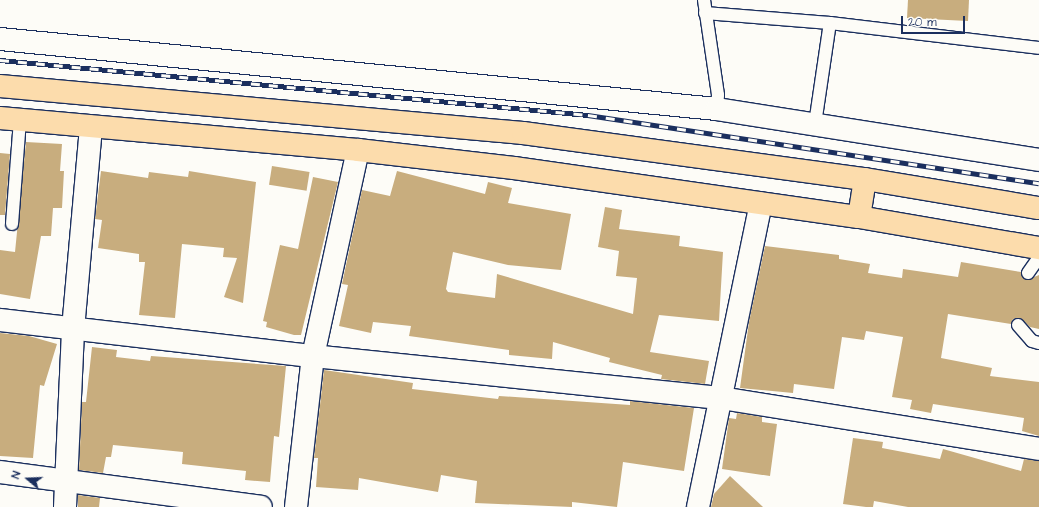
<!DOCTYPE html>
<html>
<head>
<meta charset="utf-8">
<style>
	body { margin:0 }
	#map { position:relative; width:1039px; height:507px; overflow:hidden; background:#fdfcf7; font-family:"Architects Daughter",sans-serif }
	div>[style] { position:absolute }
	.building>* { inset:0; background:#c8ad7e; transform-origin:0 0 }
	.roads { filter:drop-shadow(1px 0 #1b2f5e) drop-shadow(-1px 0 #1b2f5e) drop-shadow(0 1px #1b2f5e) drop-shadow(0 -1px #1b2f5e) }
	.lane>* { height:12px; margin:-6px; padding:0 6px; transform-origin:6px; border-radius:6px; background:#fdfcf7 }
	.street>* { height:22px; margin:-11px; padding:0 11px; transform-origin:11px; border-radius:11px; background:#fdfcf7 }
	.highway>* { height:22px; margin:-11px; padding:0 11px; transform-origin:11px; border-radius:11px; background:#fcdcac }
	.rail>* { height:4.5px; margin-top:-2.25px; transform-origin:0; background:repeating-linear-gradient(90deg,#fdfcf7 0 9px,#1b2f5e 0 18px); box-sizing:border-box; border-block:1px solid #1b2f5e }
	span { translate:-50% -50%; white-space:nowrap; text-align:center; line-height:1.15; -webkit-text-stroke:3px #fdfcf7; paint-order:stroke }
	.north { position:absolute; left:8px; top:459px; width:40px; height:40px; -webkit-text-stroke:3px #fdfcf7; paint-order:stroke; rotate:289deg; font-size:11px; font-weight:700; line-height:16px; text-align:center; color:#1b2f5e }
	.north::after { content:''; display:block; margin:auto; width:14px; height:18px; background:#1b2f5e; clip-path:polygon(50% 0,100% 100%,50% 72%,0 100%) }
	.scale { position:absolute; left:901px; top:16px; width:64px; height:18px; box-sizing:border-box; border:2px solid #1b2f5e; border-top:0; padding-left:5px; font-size:12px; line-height:14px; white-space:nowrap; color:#1b2f5e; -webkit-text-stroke:3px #fdfcf7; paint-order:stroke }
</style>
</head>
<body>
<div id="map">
	<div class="building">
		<i style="clip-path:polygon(908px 0,969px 0,968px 21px,907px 18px)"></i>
		<i style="clip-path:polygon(26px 142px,62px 144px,60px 171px,64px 171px,62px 208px,53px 208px,51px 236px,41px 236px,30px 299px,0 294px,0 250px,15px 252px)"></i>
		<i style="clip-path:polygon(0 153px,10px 154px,5px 215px,0 215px)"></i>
		<i style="left:272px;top:166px;width:38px;height:19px;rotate:9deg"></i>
		<i style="clip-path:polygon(101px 171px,148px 178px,149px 172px,188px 177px,189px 171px,256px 182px,243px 303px,224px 297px,237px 258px,223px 257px,224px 248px,182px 244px,175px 318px,139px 315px,145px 262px,139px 262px,139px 254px,98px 248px,102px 220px,95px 219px)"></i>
		<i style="clip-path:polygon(397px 171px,485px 194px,488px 182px,512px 188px,508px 203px,571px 214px,561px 270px,508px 265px,453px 252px,446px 289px,448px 292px,495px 298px,497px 274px,633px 314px,637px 278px,616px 276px,619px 251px,598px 247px,605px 207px,622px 210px,619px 229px,680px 236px,679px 246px,723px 252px,719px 321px,659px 315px,650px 352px,709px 361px,705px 384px,661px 379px,662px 375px,609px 362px,610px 358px,553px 342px,552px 359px,509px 355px,509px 350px,409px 336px,411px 326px,373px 322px,371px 333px,339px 326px,348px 285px,342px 284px,362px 190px,390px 196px)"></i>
		<i style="clip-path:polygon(313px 177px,338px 182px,301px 335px,294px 335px,266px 327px,267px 322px,263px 321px,280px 245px,298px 249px)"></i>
		<i style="clip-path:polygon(765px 246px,839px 255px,839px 259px,870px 264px,868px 273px,902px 278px,903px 269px,958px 277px,961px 262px,1021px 272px,1027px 280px,1039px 275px,1039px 329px,1030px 327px,1020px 318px,1013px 319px,1011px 324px,948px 314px,941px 358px,992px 368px,990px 376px,1039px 382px,1039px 436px,1022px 431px,1024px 418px,933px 404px,931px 413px,910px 409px,912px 400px,892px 397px,903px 337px,866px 331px,864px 340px,842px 337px,834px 389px,794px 384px,793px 393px,740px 388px,749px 322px)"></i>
		<i style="clip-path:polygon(0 333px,29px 336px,57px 344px,44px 386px,40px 385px,33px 458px,0 456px)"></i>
		<i style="clip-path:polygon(92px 347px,117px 350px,116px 357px,150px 361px,151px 356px,286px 366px,279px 437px,274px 436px,270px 482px,245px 480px,246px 471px,182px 464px,183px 452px,113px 445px,111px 457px,106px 457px,103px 473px,79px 470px,82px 402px,86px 402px)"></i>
		<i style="clip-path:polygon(324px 370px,413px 383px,412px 389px,498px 399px,499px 396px,630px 405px,630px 401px,694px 408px,684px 471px,623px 462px,617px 507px,572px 502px,572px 507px,475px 503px,477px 481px,441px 475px,438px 492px,359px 478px,358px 490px,316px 487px,318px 458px,314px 458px)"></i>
		<i style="clip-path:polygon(737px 413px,762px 417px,762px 422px,777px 424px,770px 476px,722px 469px,729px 418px,736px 419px)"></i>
		<i style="clip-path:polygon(853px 438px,883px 442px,882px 448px,940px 459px,943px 449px,1021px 471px,1024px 459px,1039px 461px,1039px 507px,908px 507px,874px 501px,873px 507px,866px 507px,843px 504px)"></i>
		<i style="clip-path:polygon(730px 476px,763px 507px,711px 507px,714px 494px)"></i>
		<i style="clip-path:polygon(78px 495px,100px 498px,99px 507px,78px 507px)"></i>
	</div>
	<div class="roads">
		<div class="lane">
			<i style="left:704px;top:0;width:96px;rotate:81.6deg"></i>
			<i style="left:718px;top:95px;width:14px;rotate:94deg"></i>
			<i style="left:705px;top:13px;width:125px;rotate:4.6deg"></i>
			<i style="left:830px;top:23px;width:210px;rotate:6.8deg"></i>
			<i style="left:815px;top:124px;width:102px;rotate:-81.6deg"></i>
			<i style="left:12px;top:224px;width:104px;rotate:-85.6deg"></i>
			<i style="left:1028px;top:273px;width:19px;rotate:-55deg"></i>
			<i style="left:1018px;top:325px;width:21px;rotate:49deg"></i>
			<i style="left:1032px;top:341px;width:7px;rotate:16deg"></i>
		</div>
		<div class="street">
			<i style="left:0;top:39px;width:720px;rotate:5.58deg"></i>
			<i style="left:717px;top:109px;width:326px;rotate:9deg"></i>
			<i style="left:0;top:320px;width:315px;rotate:6.6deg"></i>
			<i style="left:313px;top:356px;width:410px;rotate:5.9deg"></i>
			<i style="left:721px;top:398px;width:322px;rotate:9.1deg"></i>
			<i style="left:0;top:472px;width:263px;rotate:7.6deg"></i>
			<i style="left:65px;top:507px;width:178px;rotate:-87.4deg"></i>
			<i style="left:73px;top:329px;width:203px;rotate:-84.9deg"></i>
			<i style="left:296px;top:507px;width:152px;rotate:-83.6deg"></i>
			<i style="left:313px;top:356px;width:211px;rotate:-77.7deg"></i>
			<i style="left:698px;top:507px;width:310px;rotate:-78.3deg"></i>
		</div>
		<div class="highway">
			<i style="left:0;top:86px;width:525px;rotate:5.14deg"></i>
			<i style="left:523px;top:133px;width:345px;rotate:7.7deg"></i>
			<i style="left:865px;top:179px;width:176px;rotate:9.5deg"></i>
			<i style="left:0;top:118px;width:359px;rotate:5.1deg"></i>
			<i style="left:358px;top:150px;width:157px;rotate:6.6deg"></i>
			<i style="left:514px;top:168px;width:348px;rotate:8.1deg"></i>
			<i style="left:859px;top:217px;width:183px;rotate:9.8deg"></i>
			<i style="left:859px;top:217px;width:38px;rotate:-81deg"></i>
		</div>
	</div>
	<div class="rail">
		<i style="left:0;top:60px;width:591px;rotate:5.34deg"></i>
		<i style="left:588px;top:115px;width:456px;rotate:8.6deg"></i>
	</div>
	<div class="north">N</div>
	<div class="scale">20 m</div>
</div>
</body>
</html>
